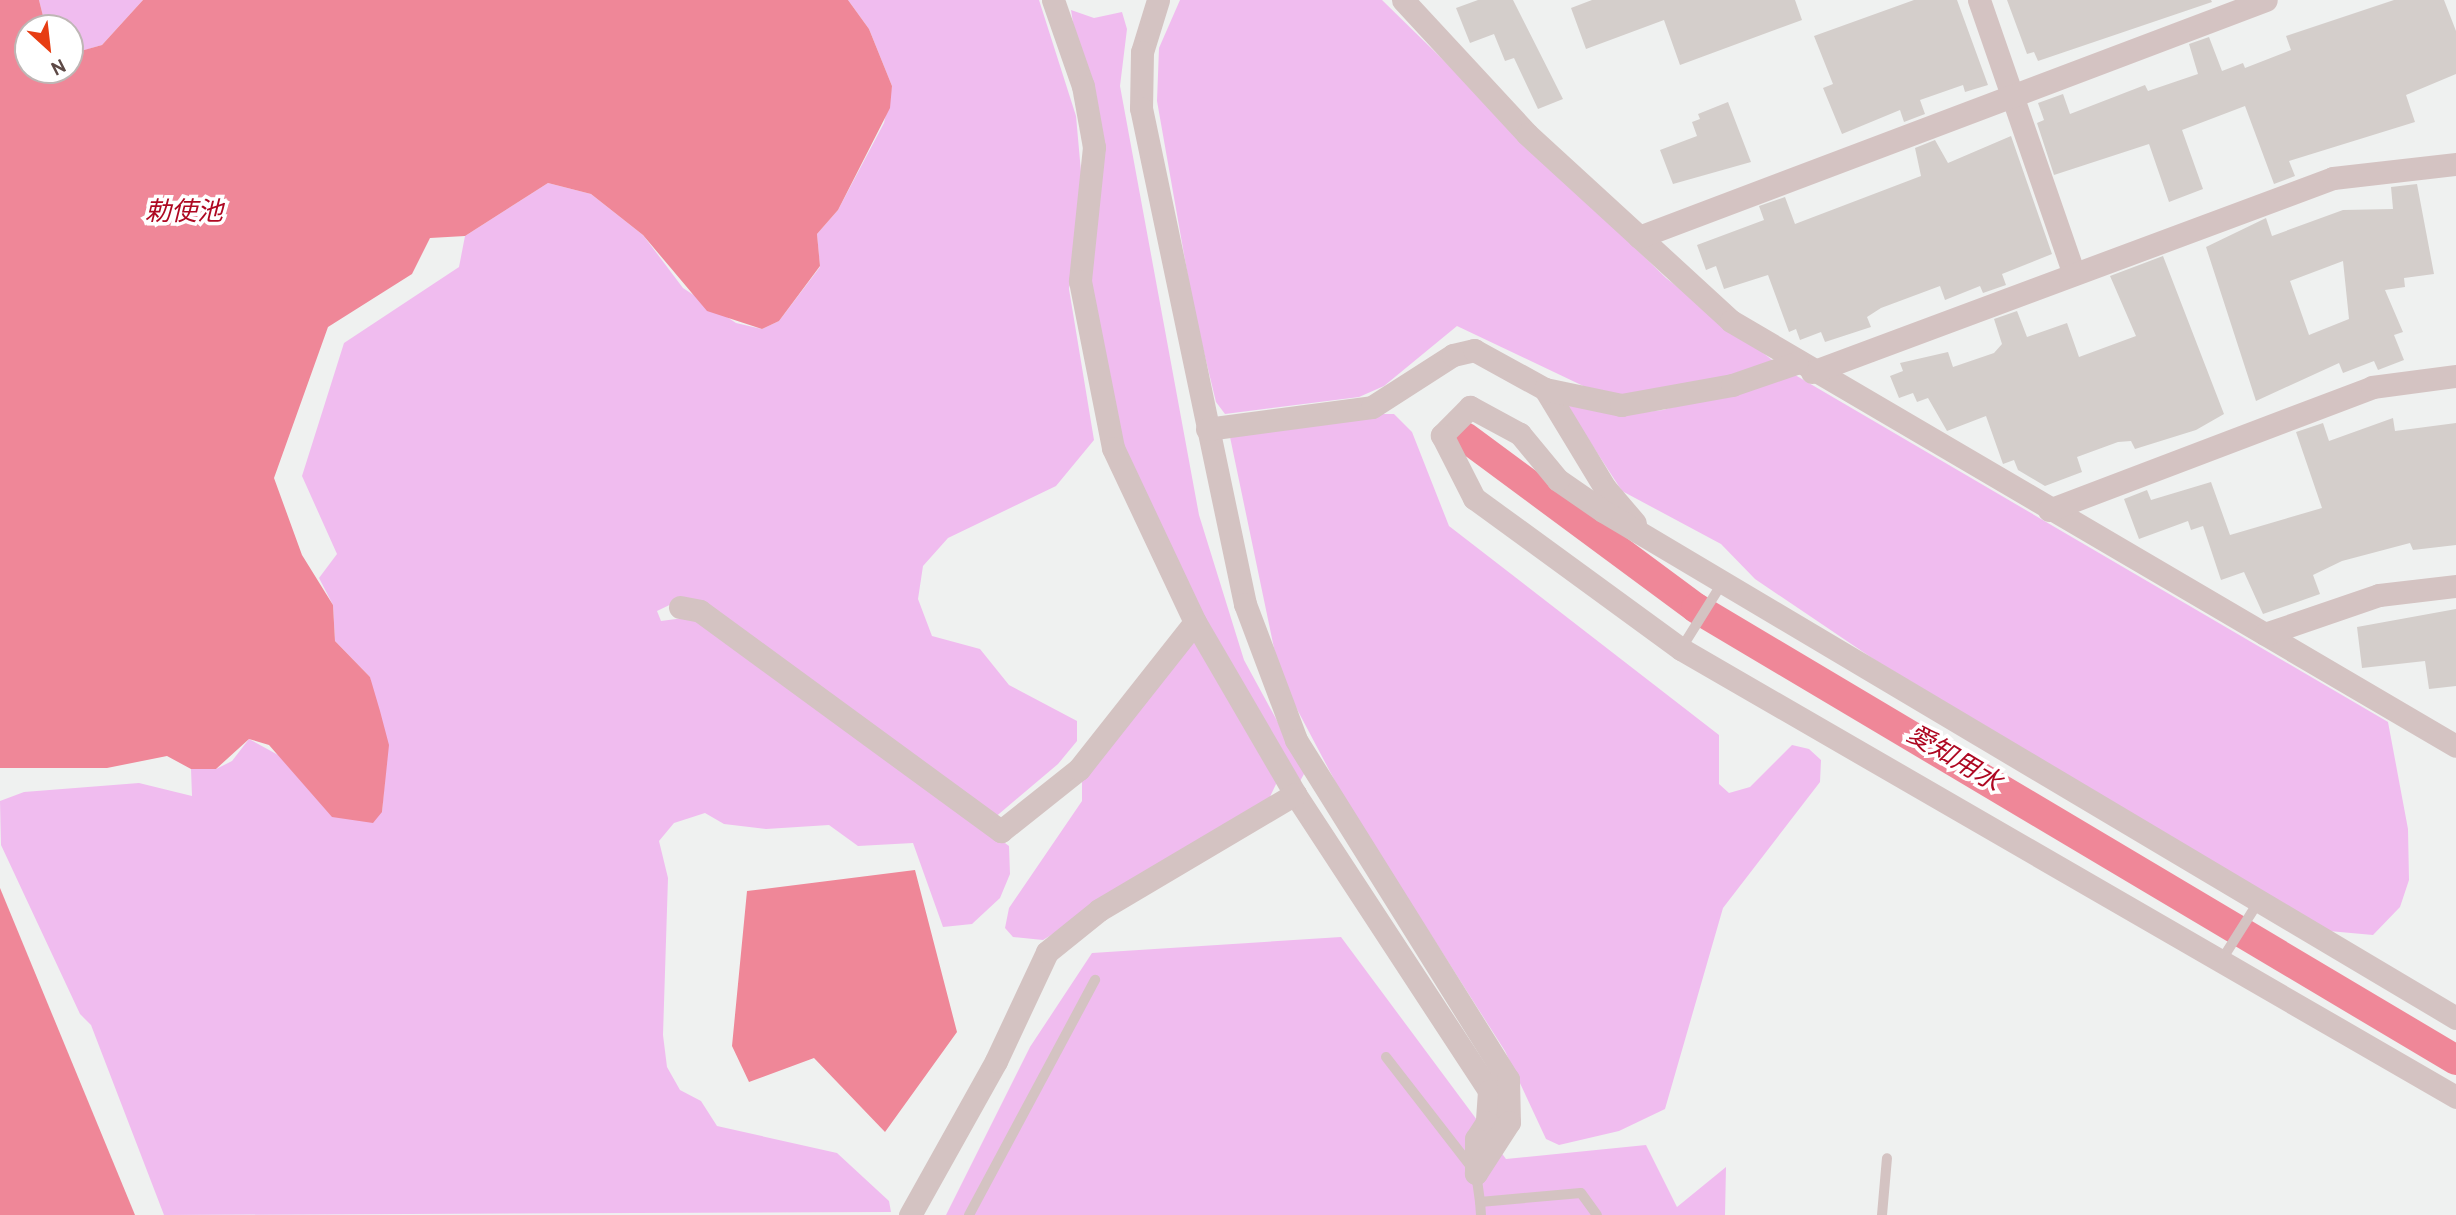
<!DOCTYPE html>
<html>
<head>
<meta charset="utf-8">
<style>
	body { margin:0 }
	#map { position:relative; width:2456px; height:1215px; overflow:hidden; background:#eff1f0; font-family:Overpass,"Noto Sans JP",sans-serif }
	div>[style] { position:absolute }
	.green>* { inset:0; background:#f0bcef }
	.water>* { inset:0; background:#ef8798 }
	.canal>* { height:30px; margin:-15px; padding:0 15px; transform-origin:15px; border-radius:15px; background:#ef8798 }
	.building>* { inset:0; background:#d4cecb }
	.service>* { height:10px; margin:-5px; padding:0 5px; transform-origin:5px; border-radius:5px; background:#d4c3c2 }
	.minor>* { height:23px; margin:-11.5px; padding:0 11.5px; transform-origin:11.5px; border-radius:11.5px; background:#d4c3c2 }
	span { translate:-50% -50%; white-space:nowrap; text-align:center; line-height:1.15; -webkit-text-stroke:7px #fff; paint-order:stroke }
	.water-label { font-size:26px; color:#ae0822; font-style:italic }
	.north { position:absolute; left:14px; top:14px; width:70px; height:70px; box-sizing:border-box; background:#fff; border:2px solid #beb6b5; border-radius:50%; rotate:153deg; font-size:19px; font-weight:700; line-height:28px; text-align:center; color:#5d4946 }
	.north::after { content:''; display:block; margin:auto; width:24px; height:32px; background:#e73d13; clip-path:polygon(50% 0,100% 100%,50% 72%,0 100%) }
</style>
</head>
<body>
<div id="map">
	<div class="green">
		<i style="clip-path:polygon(39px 0,143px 0,102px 45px,71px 54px,70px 28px,46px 28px)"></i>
		<i style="clip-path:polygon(848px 0,1039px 0,1076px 116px,1082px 183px,1069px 289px,1094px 440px,1056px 486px,948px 538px,923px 566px,918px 599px,932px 636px,980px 649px,1009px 685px,1077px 721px,1077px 741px,1058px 764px,993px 819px,682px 599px,657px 611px,661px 621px,699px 616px,1009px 846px,1010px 874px,1000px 898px,972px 924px,943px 927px,913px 843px,858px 846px,829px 825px,766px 829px,724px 824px,705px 813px,674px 823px,659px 841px,668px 878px,663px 1035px,667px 1067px,680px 1090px,701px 1101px,717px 1126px,837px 1153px,889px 1201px,891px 1212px,164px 1215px,91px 1025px,80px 1014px,1px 845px,0 801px,24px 792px,139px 783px,192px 796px,191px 769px,216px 769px,232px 761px,249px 739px,382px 812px,386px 765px,370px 677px,335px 641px,333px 605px,319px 578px,337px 554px,302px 476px,344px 343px,459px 267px,465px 236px,548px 183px,591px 194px,643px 235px,683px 288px,736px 323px,762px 329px,779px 321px,820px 267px,817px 234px,838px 210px,884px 123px,892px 86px,869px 29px)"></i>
		<i style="clip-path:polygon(1180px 0,1382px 0,1666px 278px,1776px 363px,1654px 397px,1598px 393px,1457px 326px,1384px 386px,1359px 397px,1225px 414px,1216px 402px,1194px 311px,1157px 101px,1159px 48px)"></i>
		<i style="clip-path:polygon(1071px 10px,1094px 18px,1122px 12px,1127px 29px,1120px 86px,1199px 515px,1244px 660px,1305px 772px,1298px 785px,1225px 664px,1126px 458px,1088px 282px,1099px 187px)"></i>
		<i style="clip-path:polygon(1790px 372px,2388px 722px,2408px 829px,2409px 880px,2400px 907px,2373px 935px,2329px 931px,1875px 660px,1755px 579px,1721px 544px,1622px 491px,1562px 399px,1636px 413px,1663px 410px)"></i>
		<i style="clip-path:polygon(1375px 414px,1394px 414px,1412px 432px,1449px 526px,1719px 735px,1719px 784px,1729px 793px,1750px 787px,1792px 745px,1809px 749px,1821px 760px,1820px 782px,1723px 908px,1665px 1109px,1619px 1131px,1559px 1145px,1546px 1139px,1505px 1051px,1345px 800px,1280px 677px,1230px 437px)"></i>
		<i style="clip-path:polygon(1190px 639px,1201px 644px,1277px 782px,1267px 803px,1043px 940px,1013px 937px,1005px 928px,1009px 908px,1082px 801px,1082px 779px)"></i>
		<i style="clip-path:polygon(1341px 937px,1506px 1159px,1646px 1145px,1677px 1207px,1726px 1167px,1725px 1215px,946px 1215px,1030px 1047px,1092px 953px)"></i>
	</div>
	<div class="water">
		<i style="clip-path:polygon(0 0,39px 0,46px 28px,28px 28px,28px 70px,70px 70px,70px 54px,102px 45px,143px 0,848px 0,869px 29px,892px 86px,890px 108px,838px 210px,817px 234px,820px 266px,779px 321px,762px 329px,707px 311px,643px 235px,591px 194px,548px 183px,465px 236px,430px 238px,412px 274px,328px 327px,274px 478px,302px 555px,333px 605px,335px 641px,370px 677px,380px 711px,389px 745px,382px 812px,373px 823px,332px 817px,269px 745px,249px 739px,216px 769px,191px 769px,167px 756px,107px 768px,0 768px)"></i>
		<i style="clip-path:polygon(915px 870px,957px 1032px,885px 1132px,814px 1058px,749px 1082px,732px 1046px,747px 891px)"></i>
		<i style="clip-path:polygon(0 888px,135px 1215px,0 1215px)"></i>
	</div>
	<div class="canal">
		<i style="left:1465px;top:437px;width:287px;rotate:36.5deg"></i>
		<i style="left:1696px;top:608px;width:884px;rotate:30.74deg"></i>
	</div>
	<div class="building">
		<i style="clip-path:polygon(1478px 0,1513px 0,1563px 99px,1538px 109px,1514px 58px,1505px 61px,1494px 34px,1470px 43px,1456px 8px)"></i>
		<i style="clip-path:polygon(1592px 0,1795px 0,1802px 20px,1680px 65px,1664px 20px,1586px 49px,1571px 8px)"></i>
		<i style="clip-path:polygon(1914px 0,1957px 0,1988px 85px,1965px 92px,1963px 85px,1920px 100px,1925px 114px,1904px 122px,1900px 110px,1842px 134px,1823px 88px,1833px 84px,1814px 36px)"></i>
		<i style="clip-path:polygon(2007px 0,2211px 0,2212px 2px,2038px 61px,2034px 52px,2027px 54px)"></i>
		<i style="clip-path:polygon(2394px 0,2444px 0,2456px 31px,2456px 74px,2406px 95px,2415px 122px,2289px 161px,2295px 176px,2274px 184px,2245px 106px,2182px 130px,2203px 189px,2169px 202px,2149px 144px,2054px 175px,2037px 123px,2044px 120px,2038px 103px,2063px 94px,2070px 114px,2145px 85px,2148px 91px,2198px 74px,2189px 44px,2209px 37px,2222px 71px,2243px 63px,2245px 68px,2291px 50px,2286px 36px)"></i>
		<i style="clip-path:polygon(1728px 102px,1751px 162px,1673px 184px,1660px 150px,1697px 136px,1692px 122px,1700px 119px,1698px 114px)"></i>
		<i style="clip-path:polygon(2011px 136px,2052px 254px,2002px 274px,2006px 285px,1983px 293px,1980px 286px,1945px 300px,1940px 286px,1881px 308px,1867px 317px,1871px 327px,1825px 342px,1821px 332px,1800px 340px,1796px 329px,1789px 332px,1768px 275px,1724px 289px,1716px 266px,1706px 270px,1697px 245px,1764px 220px,1759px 206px,1785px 197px,1795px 224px,1921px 176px,1915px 148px,1935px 140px,1948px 163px)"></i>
		<i style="clip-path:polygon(evenodd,2417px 184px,2434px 274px,2404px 278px,2405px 287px,2385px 290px,2403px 332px,2394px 335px,2404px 360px,2378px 370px,2374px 361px,2343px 373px,2339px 363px,2256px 401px,2206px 247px,2266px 218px,2272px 236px,2343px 210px,2393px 209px,2391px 187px,2417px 184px,2343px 261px,2349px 319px,2309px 335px,2290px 281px,2343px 261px)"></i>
		<i style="clip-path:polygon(2163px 256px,2224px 414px,2196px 430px,2135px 449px,2131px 441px,2118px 442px,2077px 457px,2082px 472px,2045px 486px,2018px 470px,2014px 460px,2003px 464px,1986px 416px,1947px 431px,1928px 398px,1917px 402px,1913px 393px,1899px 398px,1890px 376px,1903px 371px,1900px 363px,1948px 352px,1953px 367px,1994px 353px,2002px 344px,1994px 319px,2017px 311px,2027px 337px,2067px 323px,2079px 357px,2136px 336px,2110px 276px)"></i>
		<i style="clip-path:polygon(2393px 418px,2395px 431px,2456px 423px,2456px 545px,2413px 550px,2410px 543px,2342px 561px,2313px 575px,2320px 594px,2263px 614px,2244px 572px,2221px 580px,2203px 526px,2191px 530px,2188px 521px,2139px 539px,2124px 499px,2147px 490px,2151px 500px,2211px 482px,2230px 535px,2322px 508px,2296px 432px,2323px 423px,2329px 441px)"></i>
		<i style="clip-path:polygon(2456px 609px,2456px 686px,2429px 689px,2425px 661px,2362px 668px,2357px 627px)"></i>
	</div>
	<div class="service">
		<i style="left:1681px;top:649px;width:75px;rotate:-58deg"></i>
		<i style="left:2221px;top:961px;width:71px;rotate:-57.7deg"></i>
		<i style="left:1386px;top:1057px;width:147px;rotate:52.2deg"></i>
		<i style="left:1476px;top:1173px;width:29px;rotate:82deg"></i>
		<i style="left:969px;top:1215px;width:267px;rotate:-61.8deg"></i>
		<i style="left:1481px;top:1215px;width:13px;rotate:-94deg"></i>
		<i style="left:1480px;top:1202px;width:101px;rotate:-5.1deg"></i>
		<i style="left:1581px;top:1193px;width:27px;rotate:54deg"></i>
		<i style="left:1882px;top:1215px;width:57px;rotate:-85deg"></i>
	</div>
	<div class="minor">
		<i style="left:1053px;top:0;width:91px;rotate:70.8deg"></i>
		<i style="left:1083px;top:86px;width:62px;rotate:79.8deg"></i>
		<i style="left:1094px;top:147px;width:135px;rotate:96deg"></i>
		<i style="left:1080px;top:281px;width:170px;rotate:78.8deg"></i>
		<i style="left:1113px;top:448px;width:192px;rotate:64.8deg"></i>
		<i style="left:1195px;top:622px;width:199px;rotate:59.8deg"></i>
		<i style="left:1295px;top:794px;width:355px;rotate:56.8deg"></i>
		<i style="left:1489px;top:1091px;width:31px;rotate:94deg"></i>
		<i style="left:1487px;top:1122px;width:20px;rotate:123deg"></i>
		<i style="left:1476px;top:1139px;width:34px;rotate:90deg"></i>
		<i style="left:1158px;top:0;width:54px;rotate:107.1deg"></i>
		<i style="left:1142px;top:52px;width:56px;rotate:91deg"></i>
		<i style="left:1141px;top:108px;width:507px;rotate:78.16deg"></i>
		<i style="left:1245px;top:604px;width:145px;rotate:69.4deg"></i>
		<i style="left:1296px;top:740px;width:400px;rotate:58deg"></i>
		<i style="left:1508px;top:1079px;width:43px;rotate:88.7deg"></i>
		<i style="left:1509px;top:1122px;width:61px;rotate:122.9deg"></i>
		<i style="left:1403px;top:0;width:183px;rotate:47.2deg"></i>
		<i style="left:1527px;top:134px;width:277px;rotate:42.5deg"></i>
		<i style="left:1731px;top:321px;width:840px;rotate:30.38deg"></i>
		<i style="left:1979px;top:0;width:287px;rotate:70.9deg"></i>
		<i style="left:1639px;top:237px;width:670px;rotate:-20.71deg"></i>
		<i style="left:1812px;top:372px;width:556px;rotate:-20.42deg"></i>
		<i style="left:2333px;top:178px;width:124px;rotate:-6.5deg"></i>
		<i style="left:1545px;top:389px;width:116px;rotate:58.8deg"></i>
		<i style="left:1605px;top:488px;width:46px;rotate:49.4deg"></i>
		<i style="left:1207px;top:429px;width:166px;rotate:-7.6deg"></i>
		<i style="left:1372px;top:407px;width:96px;rotate:-32.7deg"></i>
		<i style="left:1453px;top:355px;width:22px;rotate:-13deg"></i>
		<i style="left:1474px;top:350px;width:81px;rotate:28.8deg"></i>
		<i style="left:1545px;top:389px;width:78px;rotate:11.9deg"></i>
		<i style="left:1621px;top:405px;width:113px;rotate:-10.2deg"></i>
		<i style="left:1732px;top:385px;width:68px;rotate:-19deg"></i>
		<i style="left:2049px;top:510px;width:346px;rotate:-20.8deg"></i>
		<i style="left:2372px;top:387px;width:85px;rotate:-7.5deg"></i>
		<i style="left:680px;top:607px;width:20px;rotate:11deg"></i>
		<i style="left:700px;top:611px;width:373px;rotate:36.2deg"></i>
		<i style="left:1001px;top:831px;width:100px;rotate:-38.5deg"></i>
		<i style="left:1079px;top:769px;width:187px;rotate:-51.7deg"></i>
		<i style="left:2265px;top:634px;width:120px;rotate:-18.9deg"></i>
		<i style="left:2379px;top:595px;width:78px;rotate:-6.7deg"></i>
		<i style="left:2456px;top:1018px;width:992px;rotate:-149.27deg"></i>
		<i style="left:1603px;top:511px;width:55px;rotate:-145.4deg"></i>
		<i style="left:1558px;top:480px;width:60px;rotate:-129.6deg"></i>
		<i style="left:1520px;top:434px;width:57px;rotate:-151.6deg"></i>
		<i style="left:1470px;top:407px;width:40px;rotate:135deg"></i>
		<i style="left:1442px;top:435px;width:71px;rotate:63.1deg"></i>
		<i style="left:1474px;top:498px;width:256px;rotate:36.1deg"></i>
		<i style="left:1681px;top:649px;width:895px;rotate:30.03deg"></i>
		<i style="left:910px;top:1215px;width:176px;rotate:-60.8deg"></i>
		<i style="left:996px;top:1061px;width:120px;rotate:-64.9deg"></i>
		<i style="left:1047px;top:952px;width:67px;rotate:-38.9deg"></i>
		<i style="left:1099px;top:910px;width:228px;rotate:-30.6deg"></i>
	</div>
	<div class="water-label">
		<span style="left:184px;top:214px">勅使池</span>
		<span style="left:1953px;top:760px;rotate:31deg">愛知用水</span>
	</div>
	<div class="north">N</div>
</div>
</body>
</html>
